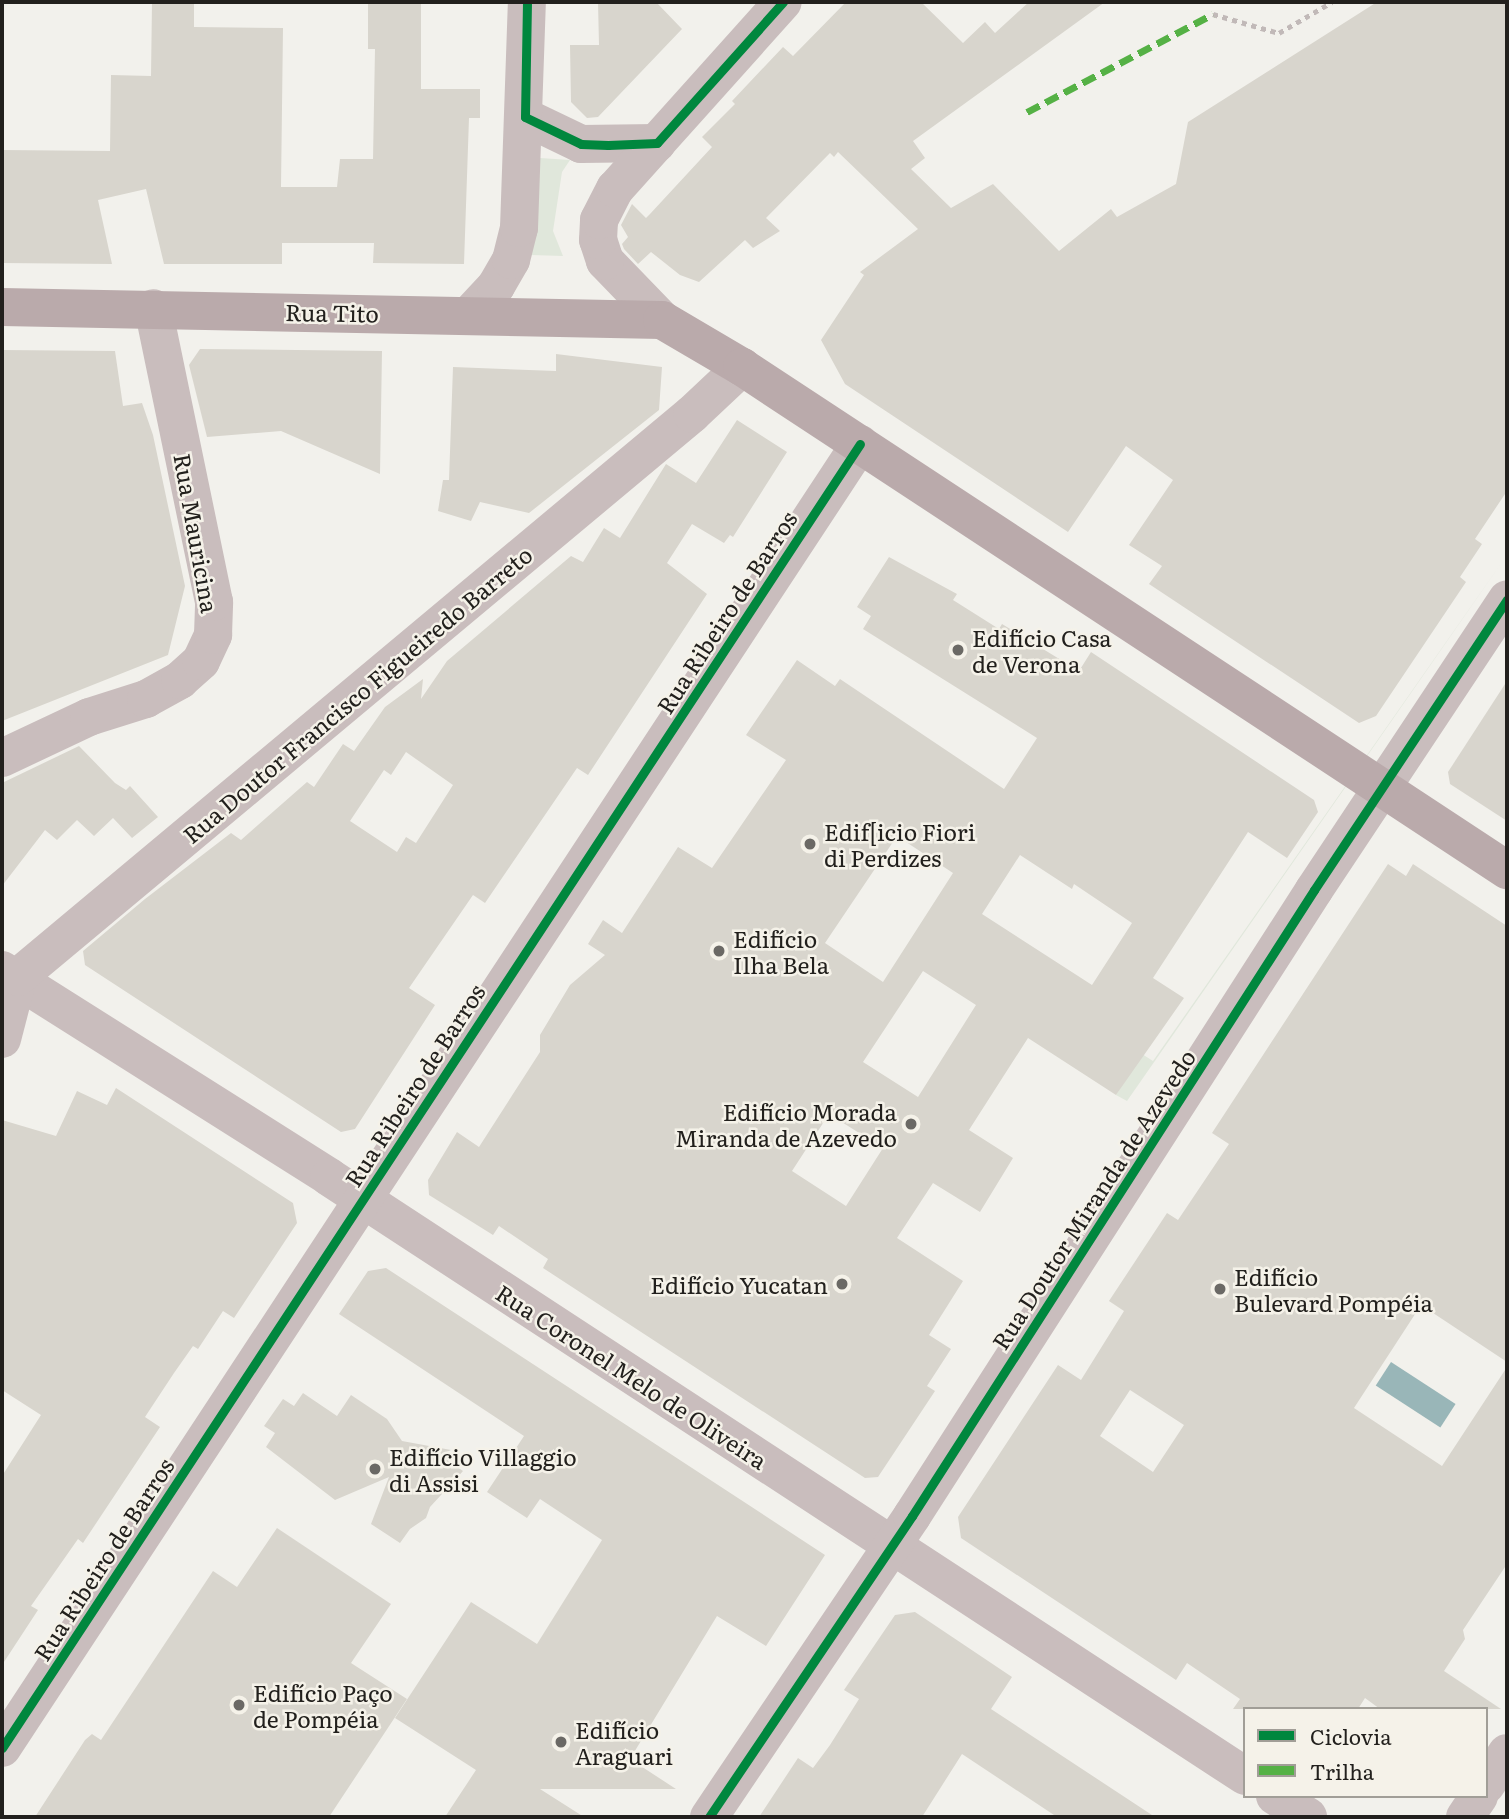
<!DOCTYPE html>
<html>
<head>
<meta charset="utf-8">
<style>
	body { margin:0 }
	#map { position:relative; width:1509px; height:1819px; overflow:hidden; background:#f2f1ec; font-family:Literata,serif }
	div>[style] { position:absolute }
	.green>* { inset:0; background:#e0e7db }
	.water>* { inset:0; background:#99b6b8; transform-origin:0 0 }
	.building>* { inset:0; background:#d8d5cd }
	.path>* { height:4.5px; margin-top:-2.25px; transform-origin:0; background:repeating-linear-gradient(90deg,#c1b9b8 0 5px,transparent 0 10px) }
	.minor>* { height:38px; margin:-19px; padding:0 19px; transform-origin:19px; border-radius:19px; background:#c9bdbd }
	.major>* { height:38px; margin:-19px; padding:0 19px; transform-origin:19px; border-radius:19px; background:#baaaab }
	.quiet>* { height:7px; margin-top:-3.5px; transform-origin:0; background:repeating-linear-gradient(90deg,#55b145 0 14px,transparent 0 21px) }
	.cycleway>* { height:9px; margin:-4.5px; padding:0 4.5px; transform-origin:4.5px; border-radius:4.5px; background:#00873e }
	.dots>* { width:19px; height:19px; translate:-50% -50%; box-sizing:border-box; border:4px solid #f5f2e9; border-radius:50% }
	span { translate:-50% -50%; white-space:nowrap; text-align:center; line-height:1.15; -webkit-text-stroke:5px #f5f2e9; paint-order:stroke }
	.street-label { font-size:23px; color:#22201d }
	.poi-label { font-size:23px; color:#22201d }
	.left { translate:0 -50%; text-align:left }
	.right { translate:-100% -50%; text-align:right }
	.frame { position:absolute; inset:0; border:4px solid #22201d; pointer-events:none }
	.legend { position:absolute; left:1243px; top:1707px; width:245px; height:91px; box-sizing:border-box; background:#f5f2e9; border:2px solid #a19e97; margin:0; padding:9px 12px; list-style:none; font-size:21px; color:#22201d }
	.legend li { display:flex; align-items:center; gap:14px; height:35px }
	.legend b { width:35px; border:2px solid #a19e97 }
</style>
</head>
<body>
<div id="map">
	<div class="green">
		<i style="clip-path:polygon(540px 158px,570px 160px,562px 172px,553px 231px,563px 256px,531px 255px)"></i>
		<i style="clip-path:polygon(1507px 555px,1127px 1101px,1116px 1095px,1142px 1054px,1153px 1061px)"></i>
	</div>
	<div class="water">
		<i style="left:1391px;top:1362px;width:77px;height:28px;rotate:33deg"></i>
	</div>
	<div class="building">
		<i style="clip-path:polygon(152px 2px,194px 2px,194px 27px,283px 28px,281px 187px,337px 187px,340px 159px,373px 159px,375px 49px,368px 49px,368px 2px,421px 2px,421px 89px,480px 89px,480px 118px,469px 118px,464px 264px,373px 263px,374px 243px,282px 243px,282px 264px,164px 264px,146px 189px,98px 200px,112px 264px,2px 263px,2px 150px,110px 151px,111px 75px,151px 76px)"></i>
		<i style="clip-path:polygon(598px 2px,656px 2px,682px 29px,598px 117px,587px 118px,571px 102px,570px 45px,599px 45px)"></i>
		<i style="clip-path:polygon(846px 2px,921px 2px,963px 43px,985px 22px,995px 33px,1029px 2px,1105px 2px,913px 141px,925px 158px,911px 169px,951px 208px,993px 184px,1059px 251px,1111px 209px,1117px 217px,1176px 184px,1188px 122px,1377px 2px,1507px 2px,1507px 491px,1475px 539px,1482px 544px,1460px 577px,1466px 582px,1376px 716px,1359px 723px,1149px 584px,1162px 566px,1129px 545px,1173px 480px,1126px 446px,1068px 532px,845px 384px,821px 340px,864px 275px,860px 272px,918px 229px,838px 152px,834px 157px,830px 153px,766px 218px,780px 231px,753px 248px,745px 240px,699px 282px,680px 275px,651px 252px,638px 264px,624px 249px,622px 244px,628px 237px,621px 225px,632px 204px,646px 218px,650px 214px,712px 147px,702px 137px,735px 104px,732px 101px,783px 47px,793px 56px)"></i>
		<i style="clip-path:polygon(200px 349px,382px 351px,380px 474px,281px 431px,207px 437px,189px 365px)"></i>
		<i style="clip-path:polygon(2px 350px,115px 351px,123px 406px,142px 403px,153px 435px,185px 586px,168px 655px,2px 721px)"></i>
		<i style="clip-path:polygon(556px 354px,662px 367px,659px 410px,529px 513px,480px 502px,471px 521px,438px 511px,443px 480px,449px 480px,453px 367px,556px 371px)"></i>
		<i style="clip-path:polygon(evenodd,737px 420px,787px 452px,733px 537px,730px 535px,724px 543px,692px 524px,667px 563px,707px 594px,588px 775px,577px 768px,485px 903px,473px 895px,409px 988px,435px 1005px,355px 1129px,341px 1132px,85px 965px,83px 951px,145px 899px,231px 833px,241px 840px,307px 782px,314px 787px,343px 744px,354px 751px,385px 707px,423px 679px,421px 699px,447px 661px,571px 556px,583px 562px,604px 528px,620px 538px,666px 464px,696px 483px,737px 420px,406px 752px,453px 785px,416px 843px,406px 837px,397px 852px,350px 821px,384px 770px,391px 775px,406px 752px)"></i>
		<i style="clip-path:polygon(evenodd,889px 557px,957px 594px,953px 600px,999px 629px,1002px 624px,1079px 671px,1091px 652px,1314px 800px,1318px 812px,1287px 858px,1248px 832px,1153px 978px,1184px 998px,1116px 1095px,1028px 1038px,969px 1130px,1013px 1158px,980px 1212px,933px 1183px,897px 1238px,963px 1281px,929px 1335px,951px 1349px,927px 1386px,935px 1391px,878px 1477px,865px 1478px,543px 1268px,548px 1259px,499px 1226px,493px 1235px,429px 1195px,428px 1180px,457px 1132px,479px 1147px,540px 1052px,540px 1035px,570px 985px,605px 955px,588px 944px,603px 920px,622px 933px,678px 847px,712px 868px,786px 760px,746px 735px,797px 660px,835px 686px,840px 679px,1004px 789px,1037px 738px,863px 629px,871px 616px,857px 607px,889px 557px,897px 836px,953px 873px,883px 982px,825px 943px,897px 836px,889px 557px,1020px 855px,1072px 889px,1074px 884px,1132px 923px,1092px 985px,982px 914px,1020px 855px,889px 557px,923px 971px,976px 1005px,918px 1097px,863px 1062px,923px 971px,889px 557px,829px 1114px,883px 1148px,846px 1206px,792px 1171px,829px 1114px)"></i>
		<i style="clip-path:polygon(1507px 681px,1507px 821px,1450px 784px,1448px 772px)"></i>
		<i style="clip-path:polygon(79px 746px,115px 783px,126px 790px,130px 786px,158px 817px,132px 838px,113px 818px,94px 836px,77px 820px,57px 840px,45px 830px,2px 886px,2px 783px)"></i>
		<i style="clip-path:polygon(evenodd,1388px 864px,1406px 876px,1413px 864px,1507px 926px,1507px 1362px,1421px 1305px,1354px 1408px,1442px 1466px,1507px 1367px,1507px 1564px,1463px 1630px,1465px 1639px,1444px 1671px,1501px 1709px,1380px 1709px,1365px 1698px,1358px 1709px,1233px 1709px,1240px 1699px,1187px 1663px,1176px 1680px,961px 1538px,958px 1517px,1058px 1365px,1081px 1380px,1124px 1311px,1109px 1301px,1167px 1213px,1178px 1220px,1229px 1144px,1212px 1133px,1388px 864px,1130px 1390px,1184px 1425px,1153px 1472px,1100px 1436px,1130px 1390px)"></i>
		<i style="clip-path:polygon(116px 1088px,293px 1203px,297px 1223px,234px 1318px,223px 1311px,198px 1349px,193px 1346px,174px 1373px,145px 1417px,160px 1427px,83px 1543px,78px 1539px,31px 1606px,38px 1610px,2px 1665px,2px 1476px,41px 1415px,2px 1390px,2px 1120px,56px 1136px,77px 1091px,107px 1105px)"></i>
		<i style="clip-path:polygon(386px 1268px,825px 1555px,766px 1646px,717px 1616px,630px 1759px,676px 1789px,540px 1789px,584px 1817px,445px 1817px,476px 1770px,395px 1718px,471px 1602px,537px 1644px,602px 1540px,540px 1499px,527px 1518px,487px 1492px,524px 1436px,339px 1314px,368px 1271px)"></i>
		<i style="clip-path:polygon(303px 1393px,337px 1416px,351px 1395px,387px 1419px,402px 1441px,451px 1450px,440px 1455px,463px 1471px,430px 1507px,426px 1518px,410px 1529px,400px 1543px,371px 1524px,389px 1477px,335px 1500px,266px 1447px,275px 1433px,264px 1426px,283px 1399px,294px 1406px)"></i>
		<i style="clip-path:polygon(277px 1528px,391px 1604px,351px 1663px,407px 1699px,329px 1817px,35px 1817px,85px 1740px,92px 1734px,101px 1740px,213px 1571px,237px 1587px)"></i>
		<i style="clip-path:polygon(915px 1612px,1012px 1677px,991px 1709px,1155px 1817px,1057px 1817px,962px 1754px,922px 1817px,759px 1817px,798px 1758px,813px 1768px,830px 1745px,859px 1699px,844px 1690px,895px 1615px)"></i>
	</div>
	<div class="path">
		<i style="left:1213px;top:14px;width:69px;rotate:16.1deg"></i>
		<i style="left:1279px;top:33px;width:61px;rotate:-30.3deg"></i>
	</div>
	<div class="minor">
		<i style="left:525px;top:117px;width:62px;rotate:25.7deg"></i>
		<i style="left:581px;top:144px;width:76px;rotate:-0.8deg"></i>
		<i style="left:470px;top:314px;width:38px;rotate:-47deg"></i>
		<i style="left:496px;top:286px;width:30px;rotate:-60deg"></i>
		<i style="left:511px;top:260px;width:33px;rotate:-76deg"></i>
		<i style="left:519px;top:228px;width:226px;rotate:-88deg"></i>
		<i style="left:662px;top:320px;width:82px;rotate:-134deg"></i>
		<i style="left:605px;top:261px;width:22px;rotate:-108deg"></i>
		<i style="left:598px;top:240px;width:20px;rotate:-87deg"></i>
		<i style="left:599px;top:220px;width:35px;rotate:-63deg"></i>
		<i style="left:615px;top:189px;width:251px;rotate:-48.1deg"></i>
		<i style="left:2px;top:758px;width:96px;rotate:-25.2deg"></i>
		<i style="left:89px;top:717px;width:60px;rotate:-17.5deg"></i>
		<i style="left:146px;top:699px;width:39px;rotate:-29deg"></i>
		<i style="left:180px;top:680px;width:28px;rotate:-42deg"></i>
		<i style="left:201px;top:661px;width:29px;rotate:-65deg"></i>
		<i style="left:213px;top:635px;width:33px;rotate:-88deg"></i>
		<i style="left:214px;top:602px;width:300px;rotate:-101.7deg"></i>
		<i style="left:2px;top:970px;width:387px;rotate:32.3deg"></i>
		<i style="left:329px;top:1177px;width:1094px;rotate:33.18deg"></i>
		<i style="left:2px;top:1039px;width:64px;rotate:-75.5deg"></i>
		<i style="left:18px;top:977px;width:878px;rotate:-39.87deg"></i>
		<i style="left:692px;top:414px;width:69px;rotate:-43.2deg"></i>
		<i style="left:2px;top:1748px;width:1561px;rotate:-56.66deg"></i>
		<i style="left:1486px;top:1785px;width:38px;rotate:-57deg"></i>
		<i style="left:1275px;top:1796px;width:39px;rotate:32deg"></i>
		<i style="left:709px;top:1817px;width:363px;rotate:-56deg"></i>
		<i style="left:912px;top:1516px;width:744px;rotate:-57.29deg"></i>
		<i style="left:1314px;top:890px;width:349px;rotate:-56.4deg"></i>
		<i style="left:1465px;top:1817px;width:25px;rotate:-56deg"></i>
	</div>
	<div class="major">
		<i style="left:2px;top:307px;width:660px;rotate:1.13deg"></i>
		<i style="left:662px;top:320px;width:93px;rotate:30.4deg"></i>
		<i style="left:742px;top:367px;width:916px;rotate:33.33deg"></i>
	</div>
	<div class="quiet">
		<i style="left:1027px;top:112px;width:210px;rotate:-27.8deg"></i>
	</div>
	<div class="cycleway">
		<i style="left:527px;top:2px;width:115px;rotate:91deg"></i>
		<i style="left:525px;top:117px;width:62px;rotate:25.7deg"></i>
		<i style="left:581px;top:144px;width:27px;rotate:2deg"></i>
		<i style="left:608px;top:145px;width:49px;rotate:-2.3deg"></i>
		<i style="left:657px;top:143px;width:189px;rotate:-48.2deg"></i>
		<i style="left:2px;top:1748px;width:1561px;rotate:-56.66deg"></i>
		<i style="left:709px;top:1817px;width:363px;rotate:-56deg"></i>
		<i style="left:912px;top:1516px;width:744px;rotate:-57.29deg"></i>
		<i style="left:1314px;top:890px;width:349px;rotate:-56.4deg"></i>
	</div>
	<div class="dots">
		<i style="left:958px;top:650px;background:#6b6965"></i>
		<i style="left:810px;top:844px;background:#6b6965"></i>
		<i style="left:719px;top:951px;background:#6b6965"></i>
		<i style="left:911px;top:1124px;background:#6b6965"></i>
		<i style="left:842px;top:1284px;background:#6b6965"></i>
		<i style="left:1220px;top:1289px;background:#6b6965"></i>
		<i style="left:375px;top:1469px;background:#6b6965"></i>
		<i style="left:239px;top:1705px;background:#6b6965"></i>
		<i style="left:561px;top:1742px;background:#6b6965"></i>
	</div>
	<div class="street-label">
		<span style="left:332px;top:312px;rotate:1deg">Rua Tito</span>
		<span style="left:197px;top:533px;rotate:80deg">Rua Mauricina</span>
		<span style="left:726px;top:612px;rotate:-57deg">Rua Ribeiro de Barros</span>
		<span style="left:357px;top:694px;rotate:-40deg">Rua Doutor Francisco Figueiredo Barreto</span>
		<span style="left:414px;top:1085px;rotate:-57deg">Rua Ribeiro de Barros</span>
		<span style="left:1093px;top:1199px;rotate:-57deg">Rua Doutor Miranda de Azevedo</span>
		<span style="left:632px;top:1376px;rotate:33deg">Rua Coronel Melo de Oliveira</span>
		<span style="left:103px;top:1559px;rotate:-57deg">Rua Ribeiro de Barros</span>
	</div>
	<div class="poi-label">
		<span class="left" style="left:972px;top:650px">Edifício Casa<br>de Verona</span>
		<span class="left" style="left:824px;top:844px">Edif[icio Fiori<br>di Perdizes</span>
		<span class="left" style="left:733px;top:951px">Edifício<br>Ilha Bela</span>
		<span class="right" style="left:897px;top:1124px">Edifício Morada<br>Miranda de Azevedo</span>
		<span class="left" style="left:1234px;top:1289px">Edifício<br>Bulevard Pompéia</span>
		<span class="right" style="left:828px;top:1284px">Edifício Yucatan</span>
		<span class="left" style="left:389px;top:1469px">Edifício Villaggio<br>di Assisi</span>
		<span class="left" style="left:253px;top:1705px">Edifício Paço<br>de Pompéia</span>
		<span class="left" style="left:575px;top:1742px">Edifício<br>Araguari</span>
	</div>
	<div class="frame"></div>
	<ul class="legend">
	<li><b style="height:9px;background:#00873e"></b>Ciclovia</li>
	<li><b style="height:9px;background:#55b145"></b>Trilha</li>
	</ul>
</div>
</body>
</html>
